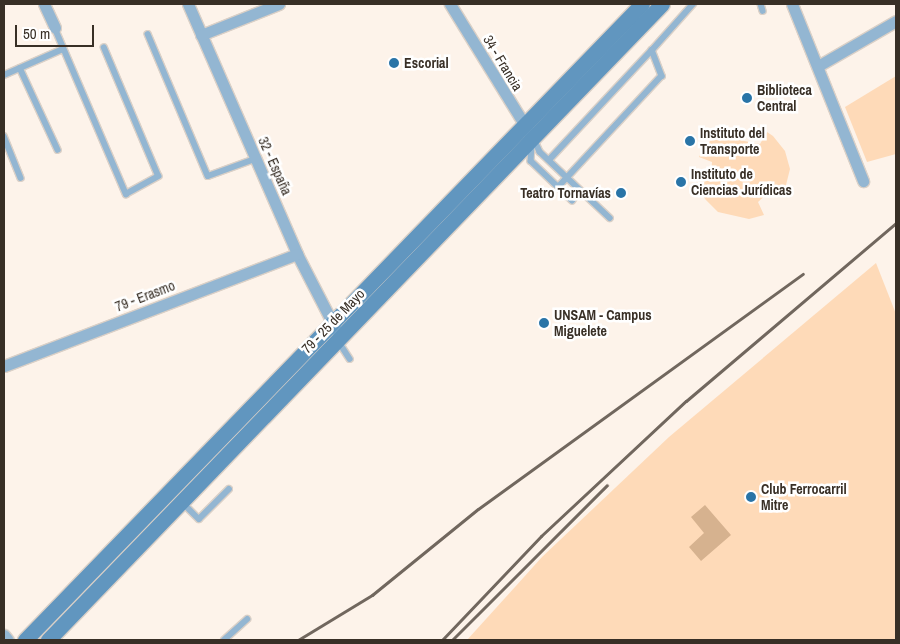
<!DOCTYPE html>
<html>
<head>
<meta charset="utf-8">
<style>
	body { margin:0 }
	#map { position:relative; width:900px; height:644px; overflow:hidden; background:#fdf3ea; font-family:"Archivo Narrow",sans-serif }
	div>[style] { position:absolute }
	.green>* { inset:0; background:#fedab8 }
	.water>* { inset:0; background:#d6b28f }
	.roads { filter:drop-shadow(1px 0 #dad0c7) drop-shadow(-1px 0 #dad0c7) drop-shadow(0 1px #dad0c7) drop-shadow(0 -1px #dad0c7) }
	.service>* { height:5.5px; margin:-2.75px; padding:0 2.75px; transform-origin:2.75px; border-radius:2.75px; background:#93b6d2 }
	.minor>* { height:11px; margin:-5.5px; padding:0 5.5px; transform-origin:5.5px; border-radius:5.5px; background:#93b6d2 }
	.secondary>* { height:15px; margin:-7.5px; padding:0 7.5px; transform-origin:7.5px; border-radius:7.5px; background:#6196bf }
	.rail>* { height:3px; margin:-1.5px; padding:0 1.5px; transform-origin:1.5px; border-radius:1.5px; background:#71675e }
	.dots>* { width:14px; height:14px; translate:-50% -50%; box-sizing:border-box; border:2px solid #fff; border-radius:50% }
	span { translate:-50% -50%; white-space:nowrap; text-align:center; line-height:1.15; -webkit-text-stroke:5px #fff; paint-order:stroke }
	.poi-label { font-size:14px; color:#382f26; font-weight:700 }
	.left { translate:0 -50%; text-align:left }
	.right { translate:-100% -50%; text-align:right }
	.street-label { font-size:14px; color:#382f26 }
	.frame { position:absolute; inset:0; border:5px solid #382f26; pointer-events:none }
	.scale { position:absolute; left:15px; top:25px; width:79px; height:22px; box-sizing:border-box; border:2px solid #382f26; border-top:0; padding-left:6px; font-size:15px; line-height:18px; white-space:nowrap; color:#382f26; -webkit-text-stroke:4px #fff; paint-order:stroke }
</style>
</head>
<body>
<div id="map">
	<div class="green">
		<i style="clip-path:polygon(896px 76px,896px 154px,867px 162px,845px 107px)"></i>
		<i style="clip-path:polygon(737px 126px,739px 140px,760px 144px,767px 132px,773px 136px,785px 151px,790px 169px,783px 197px,771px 190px,758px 202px,764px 215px,749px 219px,718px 212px,705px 199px,697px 182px,711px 179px,712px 162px,699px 157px,705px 146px,718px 133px)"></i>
		<i style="clip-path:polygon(876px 263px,896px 314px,896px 640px,467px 640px,542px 557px,669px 437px)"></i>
		<i style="clip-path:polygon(166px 504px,39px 640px,34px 640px)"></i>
	</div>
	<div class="water">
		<i style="clip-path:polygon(705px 505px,731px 535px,701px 561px,689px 547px,704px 533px,691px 517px)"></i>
	</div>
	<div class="roads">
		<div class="service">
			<i style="left:761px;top:4px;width:7px;rotate:74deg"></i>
			<i style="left:55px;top:28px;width:181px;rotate:66.8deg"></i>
			<i style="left:126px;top:194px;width:37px;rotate:-29deg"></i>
			<i style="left:158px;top:176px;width:139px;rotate:-112.9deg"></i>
			<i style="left:148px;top:34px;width:154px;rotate:67.1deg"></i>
			<i style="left:208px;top:176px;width:50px;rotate:-19.9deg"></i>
			<i style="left:652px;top:50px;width:62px;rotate:-48.3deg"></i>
			<i style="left:20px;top:68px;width:90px;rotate:65.1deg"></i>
			<i style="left:4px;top:75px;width:64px;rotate:-23.8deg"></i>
			<i style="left:4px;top:136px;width:45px;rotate:68deg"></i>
			<i style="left:534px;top:139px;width:14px;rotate:65deg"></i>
			<i style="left:540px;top:152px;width:96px;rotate:43.3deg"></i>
			<i style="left:532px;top:144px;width:17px;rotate:93deg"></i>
			<i style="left:531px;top:161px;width:57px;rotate:43.6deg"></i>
			<i style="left:572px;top:200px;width:12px;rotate:-48deg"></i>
			<i style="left:549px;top:160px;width:151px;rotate:-46.9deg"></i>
			<i style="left:652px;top:50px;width:28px;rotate:69deg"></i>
			<i style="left:662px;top:76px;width:151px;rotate:132.9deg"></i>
			<i style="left:339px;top:342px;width:20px;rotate:57deg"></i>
			<i style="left:182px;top:502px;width:24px;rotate:45deg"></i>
			<i style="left:199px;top:519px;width:42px;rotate:-45deg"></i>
			<i style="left:224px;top:640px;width:31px;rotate:-42deg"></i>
		</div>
		<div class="minor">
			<i style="left:44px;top:4px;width:26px;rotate:65deg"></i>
			<i style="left:188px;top:4px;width:273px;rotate:66.4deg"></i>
			<i style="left:297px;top:254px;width:85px;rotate:62.8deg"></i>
			<i style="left:450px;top:4px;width:150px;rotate:58.3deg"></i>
			<i style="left:792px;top:4px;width:191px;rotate:68.1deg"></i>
			<i style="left:201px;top:35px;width:84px;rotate:-21.7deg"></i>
			<i style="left:818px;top:66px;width:90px;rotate:-30deg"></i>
			<i style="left:4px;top:366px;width:314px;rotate:-20.9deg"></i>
			<i style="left:4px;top:635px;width:6px;rotate:51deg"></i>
		</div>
		<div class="secondary">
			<i style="left:25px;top:640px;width:886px;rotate:-45.87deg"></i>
			<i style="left:48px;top:640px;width:884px;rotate:-46.01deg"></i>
		</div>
	</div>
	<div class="rail">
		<i style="left:298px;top:640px;width:87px;rotate:-31.3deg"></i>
		<i style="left:372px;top:595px;width:136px;rotate:-39.1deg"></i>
		<i style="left:478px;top:509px;width:401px;rotate:-35.9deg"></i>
		<i style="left:442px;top:640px;width:144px;rotate:-46.4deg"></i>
		<i style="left:541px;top:536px;width:198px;rotate:-43deg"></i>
		<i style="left:686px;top:401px;width:275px;rotate:-40.3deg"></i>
		<i style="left:452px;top:640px;width:219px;rotate:-45deg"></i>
	</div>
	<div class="dots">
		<i style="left:394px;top:63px;background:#2974a7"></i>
		<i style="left:747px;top:98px;background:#2974a7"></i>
		<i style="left:690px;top:141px;background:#2974a7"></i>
		<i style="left:681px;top:182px;background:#2974a7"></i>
		<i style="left:621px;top:193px;background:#2974a7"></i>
		<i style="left:544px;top:323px;background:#2974a7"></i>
		<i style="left:751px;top:497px;background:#2974a7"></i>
	</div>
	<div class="poi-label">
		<span class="left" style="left:404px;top:63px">Escorial</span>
		<span class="left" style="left:757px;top:98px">Biblioteca<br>Central</span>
		<span class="left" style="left:700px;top:141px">Instituto del<br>Transporte</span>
		<span class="left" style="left:691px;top:182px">Instituto de<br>Ciencias Jurídicas</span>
		<span class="right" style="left:611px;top:193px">Teatro Tornavías</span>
		<span class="left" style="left:554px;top:323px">UNSAM - Campus<br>Miguelete</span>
		<span class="left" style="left:761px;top:497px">Club Ferrocarril<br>Mitre</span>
	</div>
	<div class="street-label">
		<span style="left:503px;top:63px;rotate:59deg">34 - Francia</span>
		<span style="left:275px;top:166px;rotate:66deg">32 - España</span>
		<span style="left:145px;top:296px;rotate:-21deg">79 - Erasmo</span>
		<span style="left:333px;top:321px;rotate:-46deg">79 - 25 de Mayo</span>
	</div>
	<div class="frame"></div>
	<div class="scale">50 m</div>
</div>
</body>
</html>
